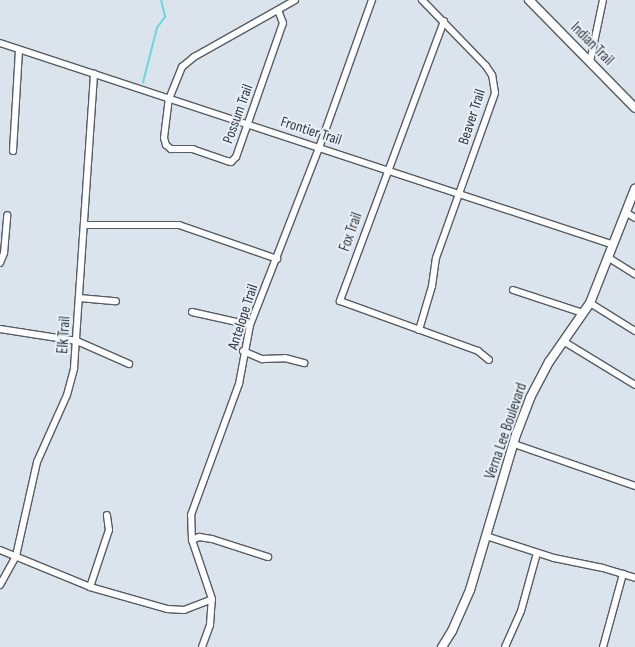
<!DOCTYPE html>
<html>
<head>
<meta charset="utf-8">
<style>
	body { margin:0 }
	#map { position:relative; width:635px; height:647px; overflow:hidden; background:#dbe3ec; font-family:"Sofia Sans Condensed",sans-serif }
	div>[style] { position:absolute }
	.stream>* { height:1.5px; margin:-0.75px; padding:0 0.75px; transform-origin:0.75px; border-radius:0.75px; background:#6ad7df }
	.roads { filter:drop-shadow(1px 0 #555c63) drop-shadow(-1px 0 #555c63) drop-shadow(0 1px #555c63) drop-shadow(0 -1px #555c63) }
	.street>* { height:6px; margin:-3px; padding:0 3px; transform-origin:3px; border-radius:3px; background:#fff }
	.secondary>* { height:8px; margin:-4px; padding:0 4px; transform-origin:4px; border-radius:4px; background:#fff }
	span { translate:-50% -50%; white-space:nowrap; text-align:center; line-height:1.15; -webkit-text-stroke:4px #e8f1f9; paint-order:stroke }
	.street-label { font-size:15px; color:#34373b }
</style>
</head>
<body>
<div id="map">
	<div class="stream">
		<i style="left:143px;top:83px;width:57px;rotate:-75.7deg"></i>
		<i style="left:157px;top:28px;width:14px;rotate:-54deg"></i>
		<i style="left:165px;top:17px;width:17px;rotate:-103deg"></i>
	</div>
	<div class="roads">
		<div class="street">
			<i style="left:278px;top:10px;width:14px;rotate:69deg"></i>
			<i style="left:283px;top:23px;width:142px;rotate:109.3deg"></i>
			<i style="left:236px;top:157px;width:7px;rotate:135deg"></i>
			<i style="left:231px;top:162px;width:4px;rotate:-166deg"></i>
			<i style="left:227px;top:161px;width:36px;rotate:-161deg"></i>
			<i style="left:193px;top:149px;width:22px;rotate:180deg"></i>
			<i style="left:171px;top:149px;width:6px;rotate:-141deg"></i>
			<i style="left:166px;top:145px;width:7px;rotate:-106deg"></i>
			<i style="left:164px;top:138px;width:39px;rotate:-83deg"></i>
			<i style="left:169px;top:99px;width:35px;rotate:-68deg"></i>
			<i style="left:182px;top:67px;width:16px;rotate:-40deg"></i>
			<i style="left:194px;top:57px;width:116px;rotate:-29.4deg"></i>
			<i style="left:444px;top:21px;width:299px;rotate:110.4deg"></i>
			<i style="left:340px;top:301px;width:147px;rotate:19.9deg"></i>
			<i style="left:478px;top:351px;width:14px;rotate:39deg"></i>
			<i style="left:0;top:43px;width:646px;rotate:18.21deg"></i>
			<i style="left:590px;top:62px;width:63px;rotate:-78.2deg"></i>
			<i style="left:13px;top:151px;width:101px;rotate:-86.6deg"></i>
			<i style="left:627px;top:213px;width:9px;rotate:32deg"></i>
			<i style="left:85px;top:225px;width:94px"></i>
			<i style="left:179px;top:225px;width:104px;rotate:19.1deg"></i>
			<i style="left:609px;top:258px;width:31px;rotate:32deg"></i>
			<i style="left:0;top:263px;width:11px;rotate:-68deg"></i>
			<i style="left:4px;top:253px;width:38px;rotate:-85deg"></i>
			<i style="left:513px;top:290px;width:74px;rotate:18.2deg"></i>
			<i style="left:79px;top:298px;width:37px;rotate:5deg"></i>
			<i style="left:590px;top:303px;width:53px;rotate:31.9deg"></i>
			<i style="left:192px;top:312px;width:59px;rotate:12.6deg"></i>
			<i style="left:0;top:329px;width:78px;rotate:8.9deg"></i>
			<i style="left:77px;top:341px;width:57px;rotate:23.9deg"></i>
			<i style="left:419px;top:330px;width:46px;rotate:-73.5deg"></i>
			<i style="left:432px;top:286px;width:28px;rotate:-82deg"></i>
			<i style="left:436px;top:258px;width:175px;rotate:-70.3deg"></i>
			<i style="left:495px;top:93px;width:18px;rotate:-99deg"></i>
			<i style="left:492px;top:75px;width:11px;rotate:-124deg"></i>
			<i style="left:486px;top:66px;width:92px;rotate:-134.1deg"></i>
			<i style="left:563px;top:341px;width:84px;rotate:31.4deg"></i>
			<i style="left:243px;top:351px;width:21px;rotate:23deg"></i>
			<i style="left:262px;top:359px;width:23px;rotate:-2deg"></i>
			<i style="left:285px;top:358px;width:20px;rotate:15deg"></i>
			<i style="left:514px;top:444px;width:128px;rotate:19.1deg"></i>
			<i style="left:486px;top:536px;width:71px;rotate:17.9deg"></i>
			<i style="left:554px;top:558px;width:50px;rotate:11.5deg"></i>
			<i style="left:603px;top:568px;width:34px;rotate:17deg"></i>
			<i style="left:192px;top:540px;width:8px;rotate:-23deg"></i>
			<i style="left:199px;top:537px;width:13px;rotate:9deg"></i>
			<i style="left:212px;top:539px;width:59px;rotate:17.8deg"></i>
			<i style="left:0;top:550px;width:97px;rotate:22.3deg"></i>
			<i style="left:90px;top:587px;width:80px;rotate:15.9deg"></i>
			<i style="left:167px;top:609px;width:17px;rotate:3deg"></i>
			<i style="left:184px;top:610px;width:30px;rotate:-21deg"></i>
			<i style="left:0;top:585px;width:33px;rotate:-61deg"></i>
			<i style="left:16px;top:556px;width:96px;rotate:-77.4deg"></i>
			<i style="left:37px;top:462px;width:73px;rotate:-65.9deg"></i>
			<i style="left:67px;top:395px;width:28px;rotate:-75deg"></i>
			<i style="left:74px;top:368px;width:295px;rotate:-86.1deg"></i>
			<i style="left:90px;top:587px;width:60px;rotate:-71.6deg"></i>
			<i style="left:109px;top:530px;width:15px;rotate:-98deg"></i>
			<i style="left:202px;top:647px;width:23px;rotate:-70deg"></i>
			<i style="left:210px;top:625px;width:26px;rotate:-86deg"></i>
			<i style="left:212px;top:599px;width:62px;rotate:-108.7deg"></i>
			<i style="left:192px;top:540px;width:25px;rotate:-92deg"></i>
			<i style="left:191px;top:515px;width:140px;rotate:-69.9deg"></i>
			<i style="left:239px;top:384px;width:60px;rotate:-79.4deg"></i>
			<i style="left:250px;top:325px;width:190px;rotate:-68.7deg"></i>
			<i style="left:319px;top:148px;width:157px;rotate:-70.3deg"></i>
			<i style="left:505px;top:647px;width:39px;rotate:-66deg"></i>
			<i style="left:521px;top:611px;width:60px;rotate:-74.6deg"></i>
			<i style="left:603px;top:647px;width:76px;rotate:-74.7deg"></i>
		</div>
		<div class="secondary">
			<i style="left:529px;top:0;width:151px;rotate:45.5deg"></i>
			<i style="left:442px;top:647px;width:19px;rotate:-58deg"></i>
			<i style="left:452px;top:631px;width:45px;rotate:-66.3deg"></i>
			<i style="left:470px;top:590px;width:162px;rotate:-73.5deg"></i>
			<i style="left:516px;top:435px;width:40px;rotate:-69deg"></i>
			<i style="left:530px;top:398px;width:41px;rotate:-62.2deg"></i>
			<i style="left:549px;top:362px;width:72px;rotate:-55.2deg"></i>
			<i style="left:590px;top:303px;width:123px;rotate:-68.5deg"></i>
		</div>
	</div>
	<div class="street-label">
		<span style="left:592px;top:44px;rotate:45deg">Indian Trail</span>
		<span style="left:238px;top:114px;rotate:-70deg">Possum Trail</span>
		<span style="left:472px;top:117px;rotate:-72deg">Beaver Trail</span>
		<span style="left:311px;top:131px;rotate:18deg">Frontier Trail</span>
		<span style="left:351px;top:232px;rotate:-70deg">Fox Trail</span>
		<span style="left:243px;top:317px;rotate:-72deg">Antelope Trail</span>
		<span style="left:64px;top:335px;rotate:-86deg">Elk Trail</span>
		<span style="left:506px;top:431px;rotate:-71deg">Verna Lee Boulevard</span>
	</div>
</div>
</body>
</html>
